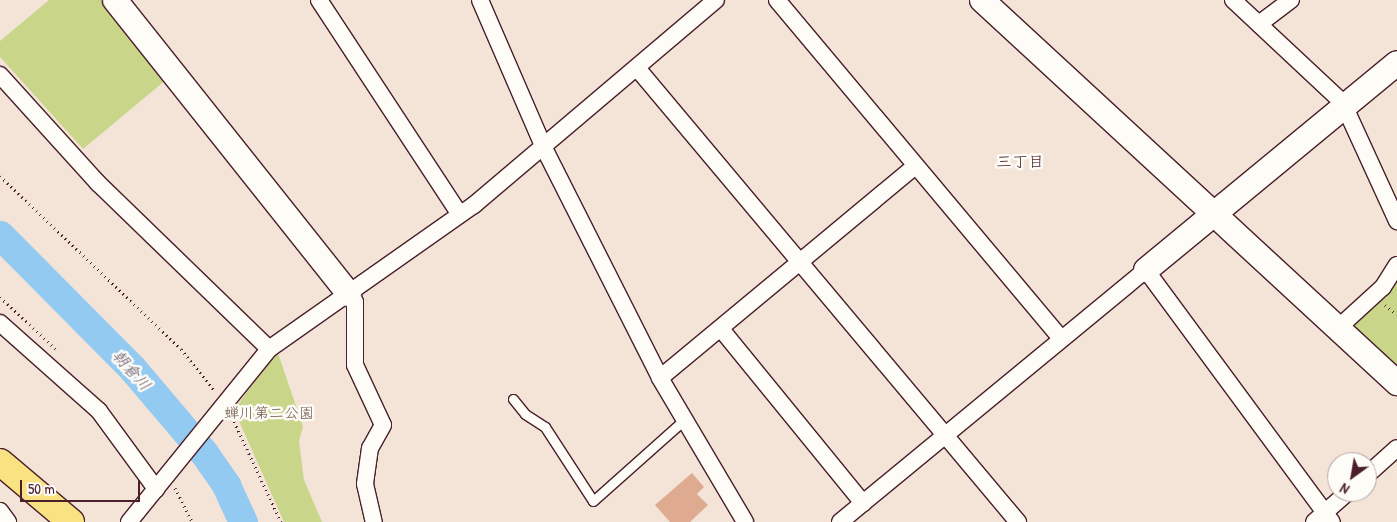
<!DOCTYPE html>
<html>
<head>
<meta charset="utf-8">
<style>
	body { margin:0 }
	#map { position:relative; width:1397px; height:522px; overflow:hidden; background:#f4e4d8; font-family:"Patrick Hand","Klee One",sans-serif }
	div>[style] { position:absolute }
	.green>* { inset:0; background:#c9d68a }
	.river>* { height:29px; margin:-14.5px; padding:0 14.5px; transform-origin:14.5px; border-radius:14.5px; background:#93caf2 }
	.building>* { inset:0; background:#deab91 }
	.path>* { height:3px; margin-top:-1.5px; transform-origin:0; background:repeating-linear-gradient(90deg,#4a1f2b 0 1px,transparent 0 5px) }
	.roads { filter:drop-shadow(1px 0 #4a1f2b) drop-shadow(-1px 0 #4a1f2b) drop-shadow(0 1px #4a1f2b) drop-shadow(0 -1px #4a1f2b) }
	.lane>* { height:9px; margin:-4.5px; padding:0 4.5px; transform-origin:4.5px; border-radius:4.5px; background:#fdfcf7 }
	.street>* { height:16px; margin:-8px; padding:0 8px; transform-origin:8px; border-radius:8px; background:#fdfcf7 }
	.secondary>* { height:24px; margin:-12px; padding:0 12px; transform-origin:12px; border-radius:12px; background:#fdfcf7 }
	.primary>* { height:26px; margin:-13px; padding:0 13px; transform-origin:13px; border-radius:13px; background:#f8e281 }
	span { translate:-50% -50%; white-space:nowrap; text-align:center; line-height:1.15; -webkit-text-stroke:5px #fdfcf7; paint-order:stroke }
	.park-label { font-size:15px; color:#705648 }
	.neighbourhood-label { font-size:16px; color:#4a1f2b }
	.water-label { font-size:16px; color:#605267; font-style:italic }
	.north { position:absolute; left:1327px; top:452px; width:50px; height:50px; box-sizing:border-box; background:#fdfcf7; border:1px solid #b5a4a5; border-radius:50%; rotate:212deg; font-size:14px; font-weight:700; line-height:20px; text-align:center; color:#4a1f2b }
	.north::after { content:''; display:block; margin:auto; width:18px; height:22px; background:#4a1f2b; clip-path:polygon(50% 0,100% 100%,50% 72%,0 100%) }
	.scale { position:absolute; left:20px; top:480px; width:120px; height:22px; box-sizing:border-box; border:2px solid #4a1f2b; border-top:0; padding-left:6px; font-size:15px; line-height:18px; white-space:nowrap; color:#4a1f2b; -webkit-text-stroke:4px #fdfcf7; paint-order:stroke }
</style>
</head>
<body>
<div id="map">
	<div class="green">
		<i style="clip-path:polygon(49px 0,101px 0,167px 79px,83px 149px,0 57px,0 41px)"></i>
		<i style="clip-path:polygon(1397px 264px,1397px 383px,1337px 329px)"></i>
		<i style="clip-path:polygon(277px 350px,303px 427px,299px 441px,304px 480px,322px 522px,284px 522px,234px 410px)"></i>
	</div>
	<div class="river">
		<i style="left:0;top:235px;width:187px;rotate:45.2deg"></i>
		<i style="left:132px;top:368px;width:111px;rotate:49.7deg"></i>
		<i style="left:204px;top:453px;width:39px;rotate:55deg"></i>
		<i style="left:226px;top:485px;width:41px;rotate:65.3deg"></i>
	</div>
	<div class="building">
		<i style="clip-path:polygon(692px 473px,704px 487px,697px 494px,708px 505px,690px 522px,670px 522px,655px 505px)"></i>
	</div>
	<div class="path">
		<i style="left:0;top:176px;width:250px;rotate:43.7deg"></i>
		<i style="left:181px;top:349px;width:54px;rotate:51deg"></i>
		<i style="left:0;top:297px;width:79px;rotate:43deg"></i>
		<i style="left:1385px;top:305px;width:15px;rotate:37deg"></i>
		<i style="left:232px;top:417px;width:116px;rotate:65deg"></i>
		<i style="left:175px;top:488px;width:38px;rotate:63deg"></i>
	</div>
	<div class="roads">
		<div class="lane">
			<i style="left:513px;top:399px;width:19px;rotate:51deg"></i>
			<i style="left:525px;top:414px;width:24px;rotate:33deg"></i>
			<i style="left:545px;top:427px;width:88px;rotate:57deg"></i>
			<i style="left:593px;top:501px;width:122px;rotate:-41.7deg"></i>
		</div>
		<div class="street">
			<i style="left:319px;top:0;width:254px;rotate:56.7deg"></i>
			<i style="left:480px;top:0;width:161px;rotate:66.6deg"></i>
			<i style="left:544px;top:148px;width:258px;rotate:63.2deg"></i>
			<i style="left:660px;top:378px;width:167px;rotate:59.4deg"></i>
			<i style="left:777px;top:0;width:442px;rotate:50deg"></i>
			<i style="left:1233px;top:0;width:151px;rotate:43.1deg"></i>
			<i style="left:1343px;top:103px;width:130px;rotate:65.4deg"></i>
			<i style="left:1259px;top:24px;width:40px;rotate:-37deg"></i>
			<i style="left:637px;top:68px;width:593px;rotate:50deg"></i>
			<i style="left:0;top:75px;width:146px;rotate:47.8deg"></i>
			<i style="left:98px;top:183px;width:238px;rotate:44.1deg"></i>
			<i style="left:349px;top:294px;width:10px;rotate:53deg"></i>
			<i style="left:355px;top:302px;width:63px;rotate:90deg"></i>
			<i style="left:355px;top:365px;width:66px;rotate:65deg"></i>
			<i style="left:383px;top:425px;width:26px;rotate:119deg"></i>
			<i style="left:370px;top:448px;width:36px;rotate:98deg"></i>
			<i style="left:365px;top:484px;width:39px;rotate:77deg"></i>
			<i style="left:0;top:323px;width:132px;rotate:41.6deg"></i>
			<i style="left:99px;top:411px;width:97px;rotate:53.8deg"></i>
			<i style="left:721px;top:329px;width:225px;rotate:50.8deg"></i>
			<i style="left:1337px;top:329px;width:62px;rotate:-42.4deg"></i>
			<i style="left:1383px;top:287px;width:26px;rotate:-58deg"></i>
			<i style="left:660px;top:378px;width:332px;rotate:-39.7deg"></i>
			<i style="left:1367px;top:475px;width:40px;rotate:-42deg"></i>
			<i style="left:0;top:511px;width:14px;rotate:54deg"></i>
			<i style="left:129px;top:522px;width:223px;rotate:-51deg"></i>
			<i style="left:269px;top:349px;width:251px;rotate:-35.1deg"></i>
			<i style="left:474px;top:205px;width:317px;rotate:-40.3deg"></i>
			<i style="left:840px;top:522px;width:396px;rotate:-39.5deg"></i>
			<i style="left:1146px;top:270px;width:313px;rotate:53.6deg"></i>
			<i style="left:1314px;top:522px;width:45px;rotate:-41.4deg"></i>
		</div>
		<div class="secondary">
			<i style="left:115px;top:0;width:376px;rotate:51.5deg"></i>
			<i style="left:982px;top:0;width:565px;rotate:42.7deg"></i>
			<i style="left:1146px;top:270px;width:325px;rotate:-39.5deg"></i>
		</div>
		<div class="primary">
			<i style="left:0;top:462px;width:93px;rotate:40.2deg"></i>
		</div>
	</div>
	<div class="park-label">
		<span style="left:269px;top:413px">蝉川第二公園</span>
	</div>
	<div class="neighbourhood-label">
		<span style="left:1020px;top:161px">三丁目</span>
	</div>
	<div class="water-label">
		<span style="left:132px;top:370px;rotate:48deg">朝倉川</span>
	</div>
	<div class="north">N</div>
	<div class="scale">50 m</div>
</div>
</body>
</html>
